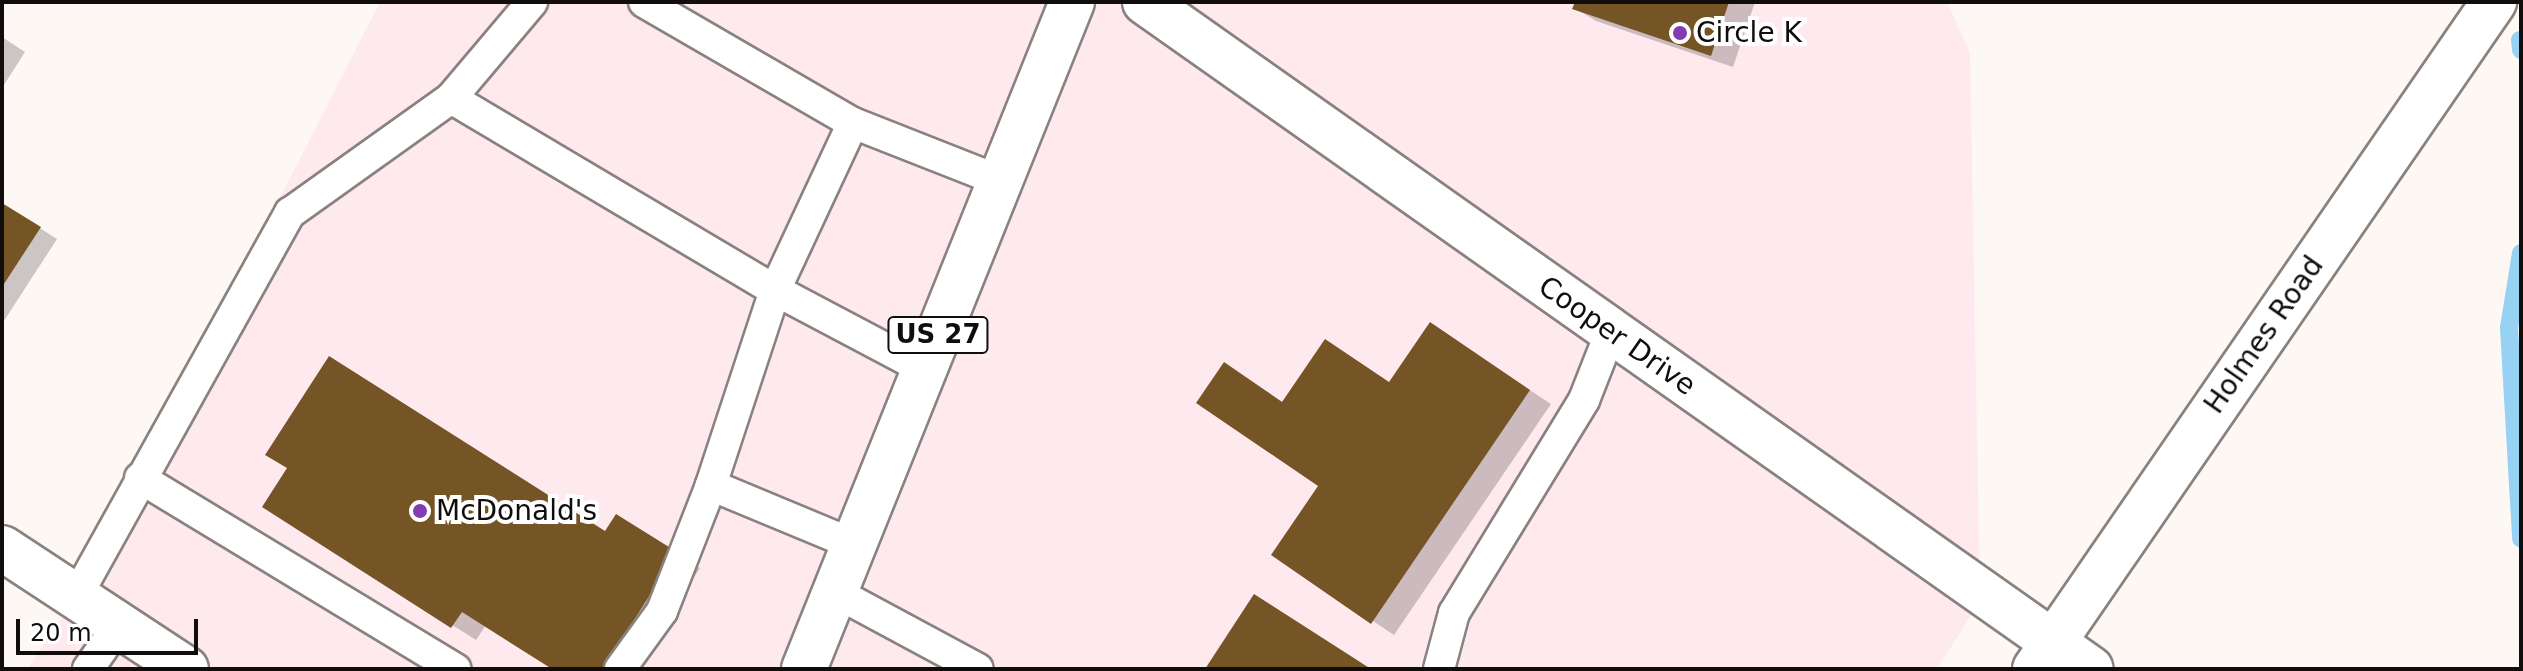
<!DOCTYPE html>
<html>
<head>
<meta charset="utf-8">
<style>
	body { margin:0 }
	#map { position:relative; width:2523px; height:671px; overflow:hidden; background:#fef8f4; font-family:"DejaVu Sans",sans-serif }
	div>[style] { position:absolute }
	.commercial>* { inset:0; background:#fee9ee }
	.shadow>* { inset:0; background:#0003 }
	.stream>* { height:18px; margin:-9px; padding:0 9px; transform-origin:9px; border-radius:9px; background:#97d2f4 }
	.building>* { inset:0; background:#755525 }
	.roads { filter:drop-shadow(2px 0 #89827e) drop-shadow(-2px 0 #89827e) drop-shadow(0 2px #89827e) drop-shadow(0 -2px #89827e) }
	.lane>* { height:30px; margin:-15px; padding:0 15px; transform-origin:15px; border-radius:15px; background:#fff }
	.street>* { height:44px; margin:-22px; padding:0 22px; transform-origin:22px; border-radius:22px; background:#fff }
	.primary>* { height:44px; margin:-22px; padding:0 22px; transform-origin:22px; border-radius:22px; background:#fff }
	.dots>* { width:22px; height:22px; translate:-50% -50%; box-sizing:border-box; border:4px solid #fff; border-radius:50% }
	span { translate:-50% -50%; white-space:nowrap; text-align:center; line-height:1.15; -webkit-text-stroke:8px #fff; paint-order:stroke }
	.shield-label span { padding:2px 6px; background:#fff; border:2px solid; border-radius:6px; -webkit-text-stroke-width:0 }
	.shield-label { font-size:26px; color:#100d0c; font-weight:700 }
	.poi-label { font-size:28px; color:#100d0c }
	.left { translate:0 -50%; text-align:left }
	.street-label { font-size:28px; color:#100d0c }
	.frame { position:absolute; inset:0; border:4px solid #100d0c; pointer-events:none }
	.scale { position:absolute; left:16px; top:619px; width:182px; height:36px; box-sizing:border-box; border:4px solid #100d0c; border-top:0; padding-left:10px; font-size:24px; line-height:28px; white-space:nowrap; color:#100d0c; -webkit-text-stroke:6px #fff; paint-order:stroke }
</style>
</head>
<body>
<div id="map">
	<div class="commercial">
		<i style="clip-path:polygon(380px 2px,1947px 2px,1970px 53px,1980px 601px,1937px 669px,27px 669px,76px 597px)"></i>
	</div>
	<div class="shadow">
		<i style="clip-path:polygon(1577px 2px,1755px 2px,1733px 67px,1596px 21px,1575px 8px)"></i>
		<i style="clip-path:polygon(2px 37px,25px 52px,2px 88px)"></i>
		<i style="clip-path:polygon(2px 204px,57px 239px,2px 324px)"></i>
		<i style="clip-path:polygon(1431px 325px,1551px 404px,1394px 635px,1274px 555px,1321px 485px,1225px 364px,1284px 403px,1391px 383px)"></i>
		<i style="clip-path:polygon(265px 507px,607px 533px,641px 531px,700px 568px,635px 669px,556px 669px,486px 625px,476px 640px)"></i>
	</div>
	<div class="stream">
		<i style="left:2520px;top:40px;width:10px;rotate:84deg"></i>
		<i style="left:2521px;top:253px;width:76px;rotate:99.1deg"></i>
		<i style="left:2509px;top:328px;width:211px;rotate:86.7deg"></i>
	</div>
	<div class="building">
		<i style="clip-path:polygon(1575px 2px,1729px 2px,1711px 56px,1572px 9px)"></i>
		<i style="clip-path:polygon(2px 203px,41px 227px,2px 287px)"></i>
		<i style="clip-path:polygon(1430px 322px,1530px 390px,1371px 624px,1271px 555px,1318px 486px,1196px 403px,1224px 362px,1282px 402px,1325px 339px,1389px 382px)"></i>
		<i style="clip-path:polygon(329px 356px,605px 531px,616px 514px,677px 552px,603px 669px,552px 669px,462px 612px,451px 628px,262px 507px,287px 468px,265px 455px)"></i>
		<i style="clip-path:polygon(1254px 594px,1371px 669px,1205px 669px)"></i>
	</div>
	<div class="roads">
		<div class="lane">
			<i style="left:644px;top:2px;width:241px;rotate:30.1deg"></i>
			<i style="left:451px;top:98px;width:377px;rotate:30.7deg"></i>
			<i style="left:775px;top:290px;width:169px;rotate:27.9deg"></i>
			<i style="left:140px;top:478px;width:369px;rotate:31.2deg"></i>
			<i style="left:855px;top:545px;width:156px;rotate:-157.4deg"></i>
			<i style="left:711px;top:485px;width:205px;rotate:-71.8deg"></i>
			<i style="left:775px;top:290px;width:184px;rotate:-65deg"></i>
			<i style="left:853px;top:123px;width:158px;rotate:21.5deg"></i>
			<i style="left:835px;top:592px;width:162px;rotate:28.3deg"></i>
			<i style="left:76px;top:597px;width:440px;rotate:-60.9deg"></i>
			<i style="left:290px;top:213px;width:198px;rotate:-35.5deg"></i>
			<i style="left:451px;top:98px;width:126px;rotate:-49.8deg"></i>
			<i style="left:88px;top:669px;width:54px;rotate:-54.8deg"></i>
			<i style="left:620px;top:669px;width:72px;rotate:-54.1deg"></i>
			<i style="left:662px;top:611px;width:135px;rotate:-68.7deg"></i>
			<i style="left:1439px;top:669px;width:58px;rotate:-75deg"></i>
			<i style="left:1454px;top:613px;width:250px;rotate:-58.6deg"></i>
			<i style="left:1584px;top:400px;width:74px;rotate:-68.6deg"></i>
		</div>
		<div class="street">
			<i style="left:1145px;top:2px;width:1157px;rotate:35.19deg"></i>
			<i style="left:2px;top:548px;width:220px;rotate:33.3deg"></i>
			<i style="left:2035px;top:669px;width:810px;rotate:-55.47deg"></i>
		</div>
		<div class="primary">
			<i style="left:804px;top:669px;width:719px;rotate:-68.11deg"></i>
		</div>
	</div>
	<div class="dots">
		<i style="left:1680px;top:33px;background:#823caf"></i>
		<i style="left:420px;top:511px;background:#823caf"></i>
	</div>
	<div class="shield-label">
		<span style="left:938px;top:335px">US 27</span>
	</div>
	<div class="poi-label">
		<span class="left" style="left:1696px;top:33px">Circle K</span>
		<span class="left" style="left:436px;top:511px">McDonald's</span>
	</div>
	<div class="street-label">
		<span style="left:2264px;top:335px;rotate:-55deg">Holmes Road</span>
		<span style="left:1617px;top:336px;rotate:35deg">Cooper Drive</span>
	</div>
	<div class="frame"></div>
	<div class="scale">20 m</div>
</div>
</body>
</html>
